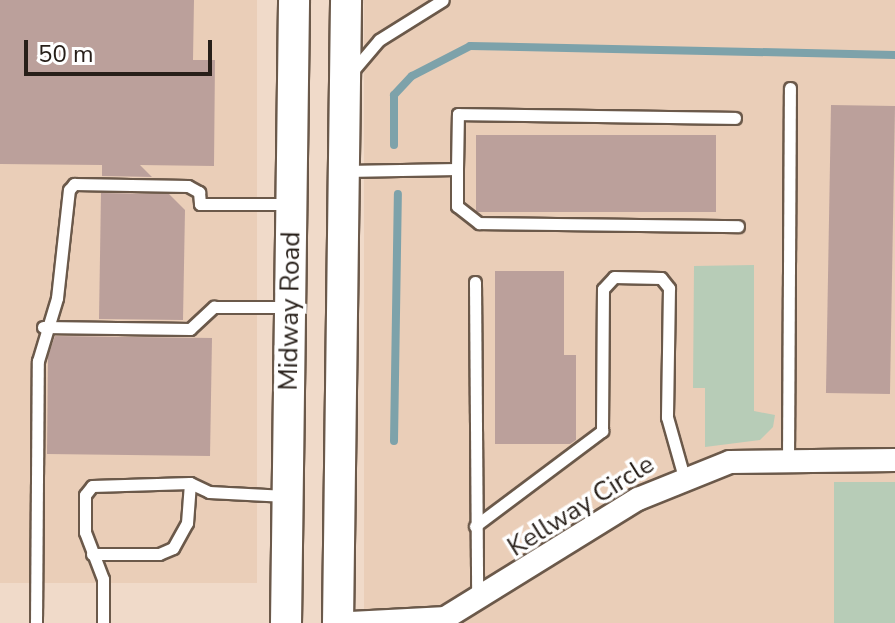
<!DOCTYPE html>
<html>
<head>
<meta charset="utf-8">
<style>
	body { margin:0 }
	#map { position:relative; width:895px; height:623px; overflow:hidden; background:#f0dac9; font-family:"Nunito Sans",sans-serif }
	div>[style] { position:absolute }
	.built>* { inset:0; background:#eaceb8; transform-origin:0 0 }
	.green>* { inset:0; background:#b7ccb7; transform-origin:0 0 }
	.stream>* { height:8px; margin:-4px; padding:0 4px; transform-origin:4px; border-radius:4px; background:#7da2aa }
	.building>* { inset:0; background:#bba09b; transform-origin:0 0 }
	.roads { filter:drop-shadow(2px 0 #6b594a) drop-shadow(-2px 0 #6b594a) drop-shadow(0 2px #6b594a) drop-shadow(0 -2px #6b594a) }
	.lane>* { height:11px; margin:-5.5px; padding:0 5.5px; transform-origin:5.5px; border-radius:5.5px; background:#fff }
	.street>* { height:22px; margin:-11px; padding:0 11px; transform-origin:11px; border-radius:11px; background:#fff }
	.secondary>* { height:30px; margin:-15px; padding:0 15px; transform-origin:15px; border-radius:15px; background:#fff }
	span { translate:-50% -50%; white-space:nowrap; text-align:center; line-height:1.15; -webkit-text-stroke:7px #fff; paint-order:stroke }
	.street-label { font-size:26px; color:#271f19 }
	.scale { position:absolute; left:24px; top:40px; width:188px; height:36px; box-sizing:border-box; border:4px solid #271f19; border-top:0; padding-left:10px; font-size:24px; line-height:28px; white-space:nowrap; color:#271f19; -webkit-text-stroke:6px #fff; paint-order:stroke }
</style>
</head>
<body>
<div id="map">
	<div class="built">
		<i style="left:0;top:0;width:257px;height:583px"></i>
		<i style="left:364px;top:0;width:531px;height:623px"></i>
	</div>
	<div class="green">
		<i style="clip-path:polygon(754px 265px,754px 411px,775px 415px,773px 427px,760px 440px,705px 447px,705px 388px,693px 388px,694px 266px)"></i>
		<i style="left:834px;top:482px;width:61px;height:141px"></i>
	</div>
	<div class="stream">
		<i style="left:394px;top:145px;width:50px;rotate:-90deg"></i>
		<i style="left:394px;top:95px;width:26px;rotate:-47deg"></i>
		<i style="left:412px;top:76px;width:65px;rotate:-27.3deg"></i>
		<i style="left:470px;top:46px;width:425px;rotate:1.2deg"></i>
		<i style="left:394px;top:441px;width:247px;rotate:-89.1deg"></i>
	</div>
	<div class="building">
		<i style="clip-path:polygon(0 0,194px 0,193px 60px,215px 60px,214px 166px,140px 165px,152px 177px,102px 176px,102px 165px,0 164px)"></i>
		<i style="left:831px;top:105px;width:64px;height:288px;rotate:1deg"></i>
		<i style="left:476px;top:135px;width:240px;height:77px"></i>
		<i style="clip-path:polygon(101px 193px,169px 194px,185px 210px,183px 320px,99px 319px)"></i>
		<i style="clip-path:polygon(495px 271px,564px 271px,564px 355px,576px 355px,576px 440px,570px 444px,495px 444px)"></i>
		<i style="clip-path:polygon(55px 336px,212px 338px,210px 456px,47px 454px,48px 356px)"></i>
	</div>
	<div class="roads">
		<div class="lane">
			<i style="left:351px;top:73px;width:43px;rotate:-49.7deg"></i>
			<i style="left:379px;top:40px;width:75px;rotate:-32deg"></i>
			<i style="left:457px;top:169px;width:55px;rotate:-89deg"></i>
			<i style="left:458px;top:114px;width:277px;rotate:0.8deg"></i>
			<i style="left:345px;top:171px;width:112px;rotate:-1deg"></i>
			<i style="left:457px;top:169px;width:37px;rotate:90deg"></i>
			<i style="left:457px;top:206px;width:28px;rotate:38deg"></i>
			<i style="left:479px;top:223px;width:259px;rotate:0.7deg"></i>
			<i style="left:475px;top:282px;width:317px;rotate:89.6deg"></i>
			<i style="left:43px;top:327px;width:147px;rotate:0.8deg"></i>
			<i style="left:190px;top:329px;width:33px;rotate:-43deg"></i>
			<i style="left:214px;top:307px;width:74px"></i>
			<i style="left:788px;top:459px;width:371px;rotate:-89.7deg"></i>
			<i style="left:475px;top:526px;width:159px;rotate:-36.8deg"></i>
			<i style="left:602px;top:431px;width:142px;rotate:-89.6deg"></i>
			<i style="left:603px;top:289px;width:16px;rotate:-47deg"></i>
			<i style="left:614px;top:277px;width:47px;rotate:1.2deg"></i>
			<i style="left:661px;top:278px;width:13px;rotate:51deg"></i>
			<i style="left:669px;top:288px;width:129px;rotate:90.9deg"></i>
			<i style="left:667px;top:417px;width:62px;rotate:74.2deg"></i>
			<i style="left:92px;top:554px;width:67px"></i>
			<i style="left:159px;top:554px;width:15px;rotate:-23deg"></i>
			<i style="left:173px;top:548px;width:29px;rotate:-61deg"></i>
			<i style="left:187px;top:523px;width:40px;rotate:-85.7deg"></i>
			<i style="left:36px;top:623px;width:262px;rotate:-89.6deg"></i>
			<i style="left:38px;top:361px;width:66px;rotate:-73.2deg"></i>
			<i style="left:57px;top:298px;width:109px;rotate:-83.7deg"></i>
			<i style="left:69px;top:190px;width:8px;rotate:-50deg"></i>
			<i style="left:74px;top:184px;width:114px;rotate:1deg"></i>
			<i style="left:188px;top:186px;width:13px;rotate:29deg"></i>
			<i style="left:199px;top:192px;width:12px;rotate:85deg"></i>
			<i style="left:200px;top:204px;width:91px"></i>
			<i style="left:103px;top:623px;width:44px;rotate:-90deg"></i>
			<i style="left:103px;top:579px;width:50px;rotate:-111deg"></i>
			<i style="left:85px;top:532px;width:37px;rotate:-90deg"></i>
			<i style="left:85px;top:495px;width:11px;rotate:-52deg"></i>
			<i style="left:92px;top:486px;width:98px;rotate:-1.8deg"></i>
			<i style="left:190px;top:483px;width:21px;rotate:25deg"></i>
			<i style="left:209px;top:492px;width:77px;rotate:3deg"></i>
		</div>
		<div class="street">
			<i style="left:352px;top:623px;width:93px;rotate:-3.1deg"></i>
			<i style="left:445px;top:618px;width:227px;rotate:-31.7deg"></i>
			<i style="left:638px;top:499px;width:99px;rotate:-21.9deg"></i>
			<i style="left:730px;top:462px;width:165px;rotate:-0.7deg"></i>
		</div>
		<div class="secondary">
			<i style="left:286px;top:623px;width:623px;rotate:-89.26deg"></i>
			<i style="left:338px;top:623px;width:623px;rotate:-89.26deg"></i>
		</div>
	</div>
	<div class="street-label">
		<span style="left:290px;top:311px;rotate:-89deg">Midway Road</span>
		<span style="left:581px;top:506px;rotate:-32deg">Kellway Circle</span>
	</div>
	<div class="scale">50 m</div>
</div>
</body>
</html>
